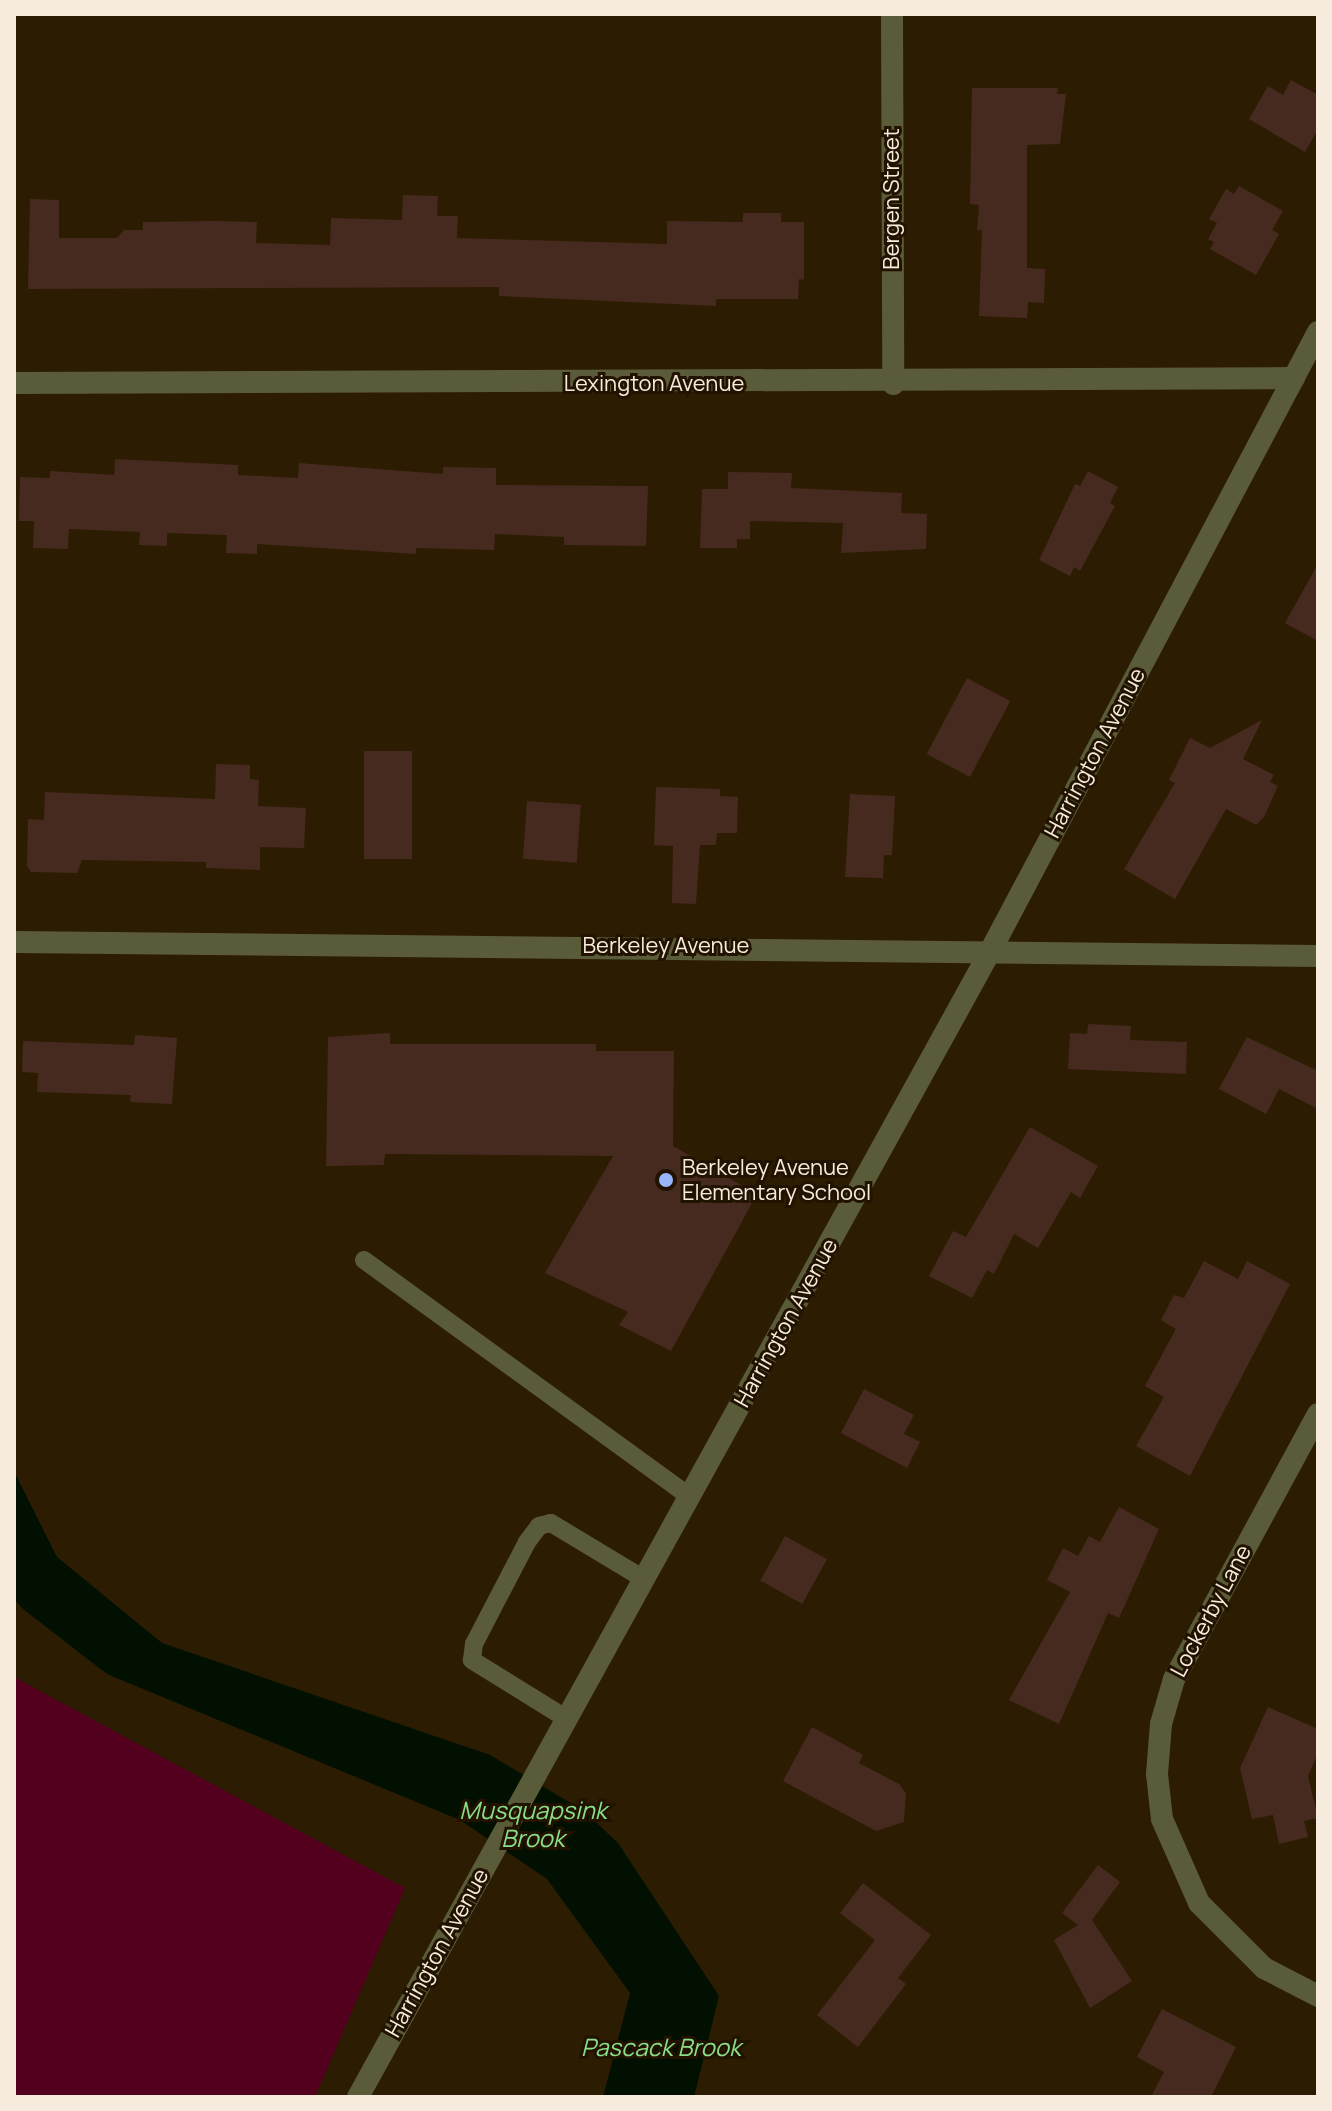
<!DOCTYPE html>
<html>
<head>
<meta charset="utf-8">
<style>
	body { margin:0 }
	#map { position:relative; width:1332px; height:2111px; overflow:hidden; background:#2c1c02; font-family:Manrope,sans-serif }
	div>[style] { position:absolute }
	.green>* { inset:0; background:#53001f }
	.water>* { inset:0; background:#011001 }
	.building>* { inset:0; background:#472a1f; transform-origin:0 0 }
	.service>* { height:18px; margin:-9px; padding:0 9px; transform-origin:9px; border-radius:9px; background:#5a5b38 }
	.minor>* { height:22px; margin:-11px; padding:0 11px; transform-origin:11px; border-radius:11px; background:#5a5b38 }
	.tertiary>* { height:22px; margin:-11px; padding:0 11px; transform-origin:11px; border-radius:11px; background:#5a5b38 }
	.dots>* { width:22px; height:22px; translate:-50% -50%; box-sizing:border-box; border:4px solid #221200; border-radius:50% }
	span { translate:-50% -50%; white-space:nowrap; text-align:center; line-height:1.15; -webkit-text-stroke:6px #221200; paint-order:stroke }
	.street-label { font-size:22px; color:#f6ebdc }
	.poi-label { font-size:22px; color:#f6ebdc }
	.left { translate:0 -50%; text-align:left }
	.water-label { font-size:24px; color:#89de88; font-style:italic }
	.frame { position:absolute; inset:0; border:16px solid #f6ebdc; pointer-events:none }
</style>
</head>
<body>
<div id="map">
	<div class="green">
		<i style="clip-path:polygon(14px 1677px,405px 1888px,315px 2097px,14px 2097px)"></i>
	</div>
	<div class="water">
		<i style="clip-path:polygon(14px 1471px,57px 1557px,162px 1643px,490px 1755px,584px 1811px,618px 1843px,719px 1996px,694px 2097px,603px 2097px,630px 1993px,547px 1879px,460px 1820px,107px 1674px,23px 1609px,14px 1599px)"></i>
	</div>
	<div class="building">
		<i style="clip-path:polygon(1291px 80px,1318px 95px,1318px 129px,1305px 152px,1249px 119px,1268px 86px,1283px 95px)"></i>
		<i style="clip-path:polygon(972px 88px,1058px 88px,1057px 94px,1066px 94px,1060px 144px,1027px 145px,1027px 268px,1045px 269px,1044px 303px,1028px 302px,1027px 318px,979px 316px,982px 230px,977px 230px,979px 205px,970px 204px)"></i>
		<i style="clip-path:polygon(1239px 186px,1283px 211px,1272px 230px,1279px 234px,1256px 275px,1210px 249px,1214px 242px,1208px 239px,1217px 223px,1209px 219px,1226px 189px,1234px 194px)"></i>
		<i style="clip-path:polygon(403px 195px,438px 196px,437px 216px,458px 216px,457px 238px,667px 244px,667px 221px,743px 222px,743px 213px,781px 213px,781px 222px,804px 222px,804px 280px,799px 279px,798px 299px,716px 299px,716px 306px,499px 296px,499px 287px,28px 289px,30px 199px,59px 200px,59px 238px,117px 238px,124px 230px,143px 230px,143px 222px,215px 221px,257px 222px,256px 243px,330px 245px,331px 218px,402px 220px)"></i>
		<i style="clip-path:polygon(115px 459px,238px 465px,238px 475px,298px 478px,299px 463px,443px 474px,443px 467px,496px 468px,496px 485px,648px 486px,646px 546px,564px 545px,564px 537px,495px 534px,494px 550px,416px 548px,416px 554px,257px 544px,257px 554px,226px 553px,227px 535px,167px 533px,167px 546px,139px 545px,140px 532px,69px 529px,68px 549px,33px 548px,34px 521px,19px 521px,20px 477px,50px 478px,50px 471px,114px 475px)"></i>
		<i style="clip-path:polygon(1088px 471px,1118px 487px,1110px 503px,1115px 506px,1080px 571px,1074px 567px,1070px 576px,1039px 560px,1075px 484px,1080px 486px)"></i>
		<i style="clip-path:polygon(728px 472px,792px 473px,791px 488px,902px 493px,901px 513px,927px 514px,926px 549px,841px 553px,843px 523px,750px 521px,750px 539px,737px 539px,737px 548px,700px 548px,702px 489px,728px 489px)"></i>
		<i style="clip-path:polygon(1318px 564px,1318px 641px,1285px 623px)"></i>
		<i style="left:967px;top:678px;width:49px;height:86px;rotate:28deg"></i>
		<i style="clip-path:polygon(1262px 720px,1243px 759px,1274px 775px,1270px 782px,1278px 786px,1264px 817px,1256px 825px,1226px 809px,1175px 899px,1124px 869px,1175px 783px,1169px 780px,1190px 738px,1210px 748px)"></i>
		<i style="left:364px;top:751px;width:48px;height:108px"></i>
		<i style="clip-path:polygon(216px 764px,250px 765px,250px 779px,259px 780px,258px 806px,306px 808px,304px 848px,260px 847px,260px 870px,206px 868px,206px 862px,82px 860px,77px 873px,31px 872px,27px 866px,28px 819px,44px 820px,45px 792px,215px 799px)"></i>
		<i style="clip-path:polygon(656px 787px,720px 789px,720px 796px,738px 797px,737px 833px,717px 833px,716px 845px,700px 845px,696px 904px,672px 903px,673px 846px,654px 845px)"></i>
		<i style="clip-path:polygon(850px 794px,895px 796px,892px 855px,884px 855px,883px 878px,845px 877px)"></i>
		<i style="left:527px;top:801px;width:54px;height:58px;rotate:4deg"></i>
		<i style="clip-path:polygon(1088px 1024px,1131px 1026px,1130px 1040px,1187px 1042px,1186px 1074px,1068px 1069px,1070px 1033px,1087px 1034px)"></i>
		<i style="clip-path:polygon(390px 1033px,390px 1044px,596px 1044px,596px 1051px,674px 1051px,673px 1146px,757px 1194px,671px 1351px,619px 1325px,628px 1312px,545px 1273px,613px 1156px,385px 1154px,384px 1165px,326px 1166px,328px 1037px)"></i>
		<i style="clip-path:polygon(135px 1035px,177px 1038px,172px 1104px,130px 1102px,131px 1095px,37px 1092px,38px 1073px,22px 1072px,23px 1041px,134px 1045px)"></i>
		<i style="clip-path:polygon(1247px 1037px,1318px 1071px,1318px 1109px,1279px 1089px,1266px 1114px,1219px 1089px)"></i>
		<i style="clip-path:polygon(1030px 1127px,1098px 1166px,1080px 1198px,1071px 1192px,1038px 1248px,1014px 1234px,994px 1274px,987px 1270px,972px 1298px,929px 1276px,953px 1231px,966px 1237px)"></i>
		<i style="clip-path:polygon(1204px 1261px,1238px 1279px,1247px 1261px,1290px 1284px,1190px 1476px,1136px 1446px,1164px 1397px,1145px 1386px,1176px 1329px,1161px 1320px,1174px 1295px,1184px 1298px)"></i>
		<i style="clip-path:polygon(864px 1389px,914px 1415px,904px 1434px,920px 1442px,907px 1468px,841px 1433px)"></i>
		<i style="clip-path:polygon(1119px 1507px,1159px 1529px,1119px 1618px,1108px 1613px,1059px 1724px,1009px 1700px,1070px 1592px,1047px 1580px,1063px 1548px,1078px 1556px,1089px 1536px,1100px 1542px)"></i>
		<i style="left:785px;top:1536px;width:48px;height:51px;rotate:29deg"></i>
		<i style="clip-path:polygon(1268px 1707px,1318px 1729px,1318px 1753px,1308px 1776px,1318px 1818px,1304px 1821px,1308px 1837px,1279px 1844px,1273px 1815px,1252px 1819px,1240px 1768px)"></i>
		<i style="clip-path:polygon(812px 1727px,863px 1755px,859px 1763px,899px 1784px,906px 1793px,904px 1822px,876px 1831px,783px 1781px)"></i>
		<i style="clip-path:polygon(1098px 1865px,1120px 1882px,1092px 1920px,1132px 1981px,1090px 2008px,1054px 1940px,1078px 1925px,1062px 1913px)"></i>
		<i style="clip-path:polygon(863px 1883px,931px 1935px,898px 1978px,906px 1984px,858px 2047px,817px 2015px,875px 1940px,840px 1913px)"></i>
		<i style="clip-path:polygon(1162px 2009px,1236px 2047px,1211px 2097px,1151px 2097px,1164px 2072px,1137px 2057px)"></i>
	</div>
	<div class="service">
		<i style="left:364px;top:1260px;width:403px;rotate:36deg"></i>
		<i style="left:567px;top:1719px;width:112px;rotate:-148.2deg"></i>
		<i style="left:472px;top:1660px;width:16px;rotate:-83deg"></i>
		<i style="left:474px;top:1644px;width:115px;rotate:-62.5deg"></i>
		<i style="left:527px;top:1542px;width:20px;rotate:-53deg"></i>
		<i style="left:539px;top:1526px;width:12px;rotate:-14deg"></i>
		<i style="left:551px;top:1523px;width:109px;rotate:31.1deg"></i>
	</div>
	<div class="minor">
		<i style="left:892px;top:14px;width:370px;rotate:89.8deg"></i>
		<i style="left:14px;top:383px;width:1280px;rotate:-0.22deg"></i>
		<i style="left:14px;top:942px;width:1304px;rotate:0.62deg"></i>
		<i style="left:1318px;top:1414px;width:302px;rotate:118.5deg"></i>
		<i style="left:1174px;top:1679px;width:47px;rotate:106.1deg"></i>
		<i style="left:1161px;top:1724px;width:50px;rotate:94.6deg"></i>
		<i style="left:1157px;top:1774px;width:45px;rotate:83.7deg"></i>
		<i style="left:1162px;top:1819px;width:92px;rotate:66.2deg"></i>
		<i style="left:1199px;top:1903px;width:92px;rotate:45deg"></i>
		<i style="left:1264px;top:1968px;width:61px;rotate:27.4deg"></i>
	</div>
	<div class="tertiary">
		<i style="left:358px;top:2097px;width:1312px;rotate:-61.11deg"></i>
		<i style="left:992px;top:948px;width:697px;rotate:-62.11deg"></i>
	</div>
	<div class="dots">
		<i style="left:666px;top:1180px;background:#97b6fd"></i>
	</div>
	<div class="street-label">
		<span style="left:892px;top:199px;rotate:-90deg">Bergen Street</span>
		<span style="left:654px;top:384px">Lexington Avenue</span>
		<span style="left:1095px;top:753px;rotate:-62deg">Harrington Avenue</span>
		<span style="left:666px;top:946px">Berkeley Avenue</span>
		<span style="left:786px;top:1323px;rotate:-61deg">Harrington Avenue</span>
		<span style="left:1211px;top:1611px;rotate:-62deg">Lockerby Lane</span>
		<span style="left:437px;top:1953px;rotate:-61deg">Harrington Avenue</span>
	</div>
	<div class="poi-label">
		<span class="left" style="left:682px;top:1180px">Berkeley Avenue<br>Elementary School</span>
	</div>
	<div class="water-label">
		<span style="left:533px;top:1824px">Musquapsink<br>Brook</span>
		<span style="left:661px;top:2047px">Pascack Brook</span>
	</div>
	<div class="frame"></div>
</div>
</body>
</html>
